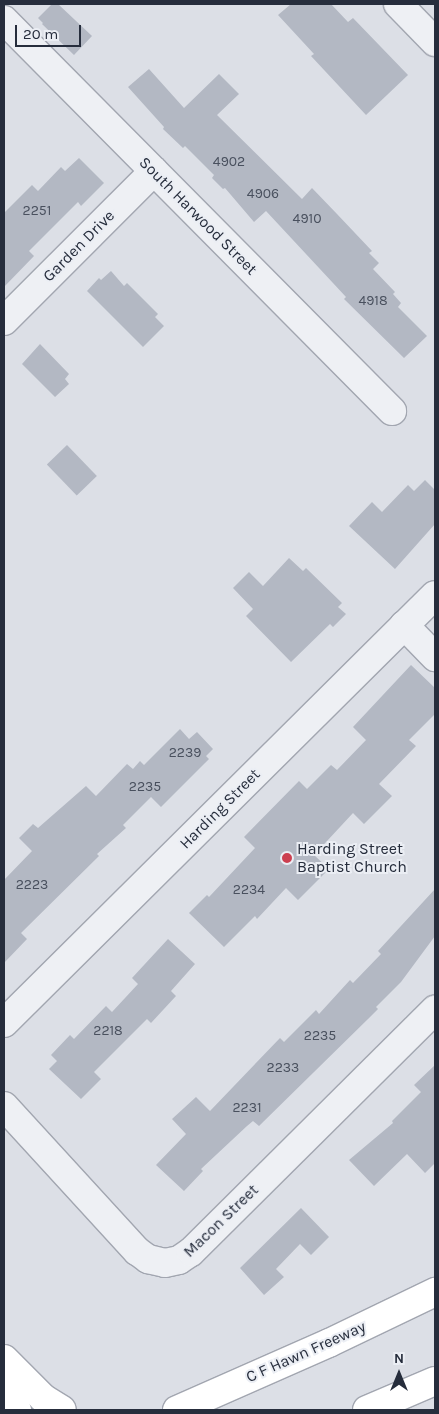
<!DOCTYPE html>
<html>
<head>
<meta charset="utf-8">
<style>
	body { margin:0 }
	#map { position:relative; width:439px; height:1414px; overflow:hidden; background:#dcdfe6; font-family:Karla,sans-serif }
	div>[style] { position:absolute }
	.building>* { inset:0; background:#b3b8c3; transform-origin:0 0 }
	.roads { filter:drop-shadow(1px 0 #a2a6b0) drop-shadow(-1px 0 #a2a6b0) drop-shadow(0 1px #a2a6b0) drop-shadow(0 -1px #a2a6b0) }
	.minor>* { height:28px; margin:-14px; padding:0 14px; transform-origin:14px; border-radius:14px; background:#eef0f4 }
	.major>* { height:28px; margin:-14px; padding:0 14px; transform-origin:14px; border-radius:14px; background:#fff }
	.highway>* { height:28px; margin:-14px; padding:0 14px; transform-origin:14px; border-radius:14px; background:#fff }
	.dots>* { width:14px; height:14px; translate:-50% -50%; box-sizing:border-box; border:2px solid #ebeef4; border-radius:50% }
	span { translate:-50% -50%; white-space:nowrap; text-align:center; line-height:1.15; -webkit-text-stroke:4px #ebeef4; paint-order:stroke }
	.number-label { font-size:14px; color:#49505e }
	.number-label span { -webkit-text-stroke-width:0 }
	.street-label { font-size:16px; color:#262d3c }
	.poi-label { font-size:16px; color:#262d3c }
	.left { translate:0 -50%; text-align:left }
	.frame { position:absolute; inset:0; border:5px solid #262d3c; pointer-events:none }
	.north { position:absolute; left:374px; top:1349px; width:50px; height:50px; -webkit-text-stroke:4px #ebeef4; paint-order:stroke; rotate:0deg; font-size:14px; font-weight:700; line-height:20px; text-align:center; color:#262d3c }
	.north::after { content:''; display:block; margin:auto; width:18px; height:22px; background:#262d3c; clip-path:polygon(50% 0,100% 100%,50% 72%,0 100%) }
	.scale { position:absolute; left:15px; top:25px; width:66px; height:22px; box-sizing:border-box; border:2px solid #262d3c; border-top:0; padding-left:6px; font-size:15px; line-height:18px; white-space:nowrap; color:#262d3c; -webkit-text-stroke:4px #ebeef4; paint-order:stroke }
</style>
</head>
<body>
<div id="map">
	<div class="building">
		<i style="clip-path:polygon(52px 4px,58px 4px,92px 36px,74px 55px,42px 24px,43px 23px,38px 18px)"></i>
		<i style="clip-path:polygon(291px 4px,331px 4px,348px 22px,353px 18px,408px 75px,366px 115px,311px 56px,314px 54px,278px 15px)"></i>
		<i style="clip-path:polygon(149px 69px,184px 108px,219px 74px,239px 94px,217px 115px,302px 199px,312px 188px,337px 214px,372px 251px,369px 253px,379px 263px,373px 269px,395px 292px,393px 294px,401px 303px,398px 307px,427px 336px,404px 358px,344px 299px,346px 297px,266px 211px,254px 222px,225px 188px,223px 189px,212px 178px,214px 175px,185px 146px,183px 148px,163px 129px,164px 127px,128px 87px)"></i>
		<i style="clip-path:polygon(79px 158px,104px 183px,81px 206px,78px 202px,29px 251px,34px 256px,4px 287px,4px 213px,32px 185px,38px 191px,61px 167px,65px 171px)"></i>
		<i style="clip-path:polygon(111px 271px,124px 286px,127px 283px,158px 314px,155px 317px,164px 326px,143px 347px,87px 291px,99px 278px,101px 280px)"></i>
		<i style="clip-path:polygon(40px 344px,69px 374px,65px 379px,69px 384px,55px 397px,22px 364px)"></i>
		<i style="left:67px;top:445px;width:43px;height:28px;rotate:46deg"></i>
		<i style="clip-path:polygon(425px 480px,435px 490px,435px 524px,395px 569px,349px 526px,372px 502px,382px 512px,408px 485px,414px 491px)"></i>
		<i style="clip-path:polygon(289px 558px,303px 571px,306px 568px,342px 603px,338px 607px,346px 614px,333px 627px,330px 624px,291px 662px,246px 616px,253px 609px,233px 588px,249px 572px,263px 586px)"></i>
		<i style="clip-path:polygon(411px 665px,435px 688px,435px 714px,409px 740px,416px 746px,379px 784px,392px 796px,364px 824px,353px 813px,314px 855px,329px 869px,298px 900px,286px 888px,257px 919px,255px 916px,224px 947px,189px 913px,207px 895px,209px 897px,255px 848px,244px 837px,299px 781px,307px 789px,331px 765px,337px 770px,366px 740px,353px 727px)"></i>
		<i style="clip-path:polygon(180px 729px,189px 739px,197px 732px,213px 749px,206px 756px,209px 759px,161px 807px,151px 797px,123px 825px,126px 828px,97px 854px,99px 856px,21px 933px,27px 939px,4px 963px,4px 880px,32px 851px,19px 838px,33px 824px,38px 828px,86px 786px,96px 796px,127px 764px,133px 769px,140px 761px,144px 765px)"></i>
		<i style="clip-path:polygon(435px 889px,435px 936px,401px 982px,376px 1007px,378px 1009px,368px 1019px,259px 1126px,253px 1121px,247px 1126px,201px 1169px,203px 1171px,184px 1191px,156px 1165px,186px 1134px,172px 1119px,196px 1097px,210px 1111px,280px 1038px,284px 1042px,316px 1010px,319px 1014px,350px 980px,353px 983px,381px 954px,378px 951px)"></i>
		<i style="clip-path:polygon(168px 939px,195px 964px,171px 991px,176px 996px,151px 1023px,147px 1019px,94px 1072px,101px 1079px,81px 1099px,49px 1069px,57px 1061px,51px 1055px,70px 1035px,74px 1039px,106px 1006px,112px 1012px,138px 984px,132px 978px)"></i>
		<i style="clip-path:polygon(435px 1065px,435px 1163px,425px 1173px,407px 1154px,374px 1186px,349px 1160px,393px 1123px,392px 1121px,421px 1092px,414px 1085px)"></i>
		<i style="clip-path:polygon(301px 1208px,329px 1237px,311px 1255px,300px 1244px,276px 1269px,284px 1277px,264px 1295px,240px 1268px)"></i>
	</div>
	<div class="roads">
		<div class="minor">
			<i style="left:398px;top:4px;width:53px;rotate:45.8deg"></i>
			<i style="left:4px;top:20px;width:551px;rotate:45.22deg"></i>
			<i style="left:4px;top:321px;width:212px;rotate:-45deg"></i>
			<i style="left:404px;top:625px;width:45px;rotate:45.9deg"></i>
			<i style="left:4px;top:1023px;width:607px;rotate:-44.8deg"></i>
			<i style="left:4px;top:1106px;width:197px;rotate:47.5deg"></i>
			<i style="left:137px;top:1251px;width:14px;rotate:36deg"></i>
			<i style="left:148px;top:1259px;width:17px;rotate:13deg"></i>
			<i style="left:165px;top:1263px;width:14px;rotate:-12deg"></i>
			<i style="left:179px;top:1260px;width:14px;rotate:-34deg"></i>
			<i style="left:191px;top:1252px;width:344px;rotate:-44.8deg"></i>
		</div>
		<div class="major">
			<i style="left:4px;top:1359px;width:55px;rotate:45deg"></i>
			<i style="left:43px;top:1398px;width:22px;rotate:32deg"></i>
			<i style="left:4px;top:1378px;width:35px;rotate:68deg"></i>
			<i style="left:177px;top:1410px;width:166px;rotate:-23.8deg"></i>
			<i style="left:329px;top:1343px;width:118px;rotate:-25.7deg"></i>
		</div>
		<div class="highway">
			<i style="left:367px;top:1410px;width:74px;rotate:-23.1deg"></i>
		</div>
	</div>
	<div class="dots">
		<i style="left:287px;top:858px;background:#cc3f50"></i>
	</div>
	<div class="number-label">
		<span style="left:229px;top:162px">4902</span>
		<span style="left:263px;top:194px">4906</span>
		<span style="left:37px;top:211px">2251</span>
		<span style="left:307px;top:219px">4910</span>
		<span style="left:373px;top:301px">4918</span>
		<span style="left:185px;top:753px">2239</span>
		<span style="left:145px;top:787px">2235</span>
		<span style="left:32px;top:885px">2223</span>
		<span style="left:249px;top:890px">2234</span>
		<span style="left:108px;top:1031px">2218</span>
		<span style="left:320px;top:1036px">2235</span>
		<span style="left:283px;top:1068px">2233</span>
		<span style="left:247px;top:1108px">2231</span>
	</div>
	<div class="street-label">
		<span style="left:198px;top:216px;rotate:45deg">South Harwood Street</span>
		<span style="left:79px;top:246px;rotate:-45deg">Garden Drive</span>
		<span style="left:220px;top:809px;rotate:-45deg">Harding Street</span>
		<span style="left:221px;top:1221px;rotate:-44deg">Macon Street</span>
		<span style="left:306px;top:1352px;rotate:-24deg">C F Hawn Freeway</span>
	</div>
	<div class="poi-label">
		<span class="left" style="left:297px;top:858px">Harding Street<br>Baptist Church</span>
	</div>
	<div class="frame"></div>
	<div class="north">N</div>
	<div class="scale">20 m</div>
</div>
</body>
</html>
